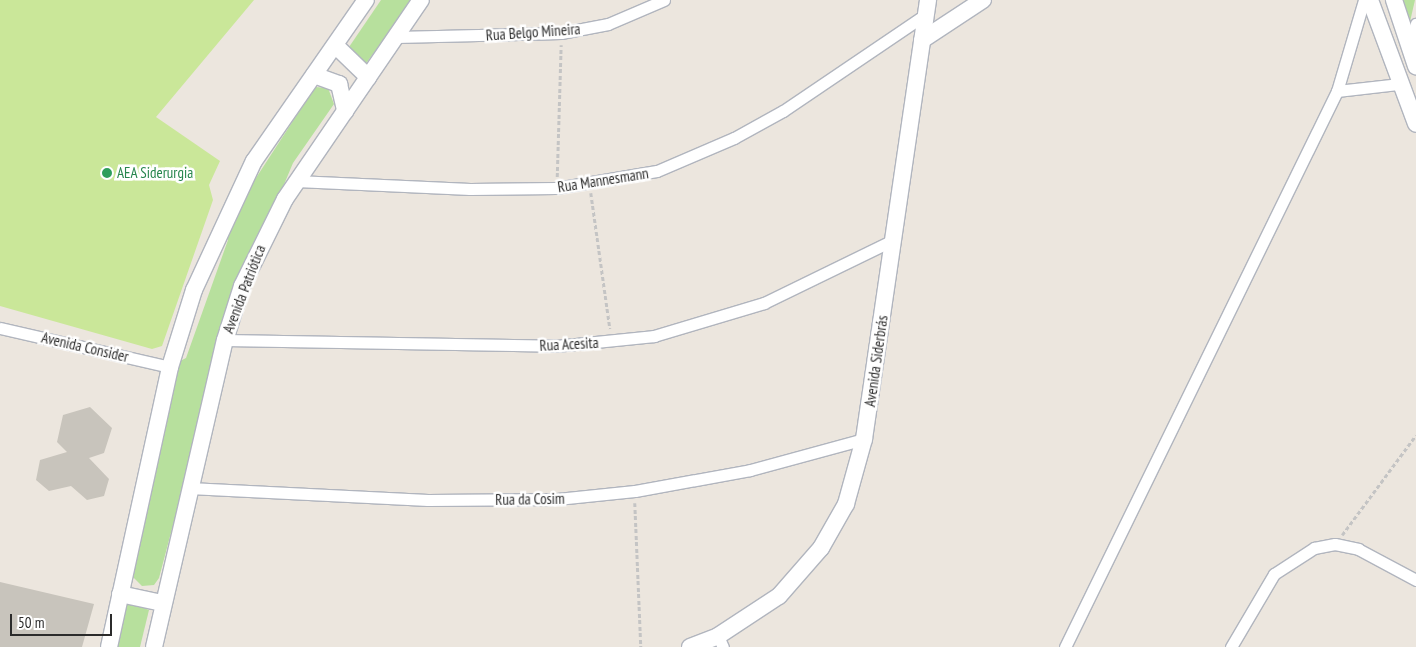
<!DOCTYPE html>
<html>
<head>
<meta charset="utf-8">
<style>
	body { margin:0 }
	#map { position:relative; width:1416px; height:647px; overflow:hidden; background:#ece6de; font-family:"PT Sans Narrow",sans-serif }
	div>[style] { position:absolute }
	.green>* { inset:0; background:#b7e09d }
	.pitch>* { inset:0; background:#cae799 }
	.building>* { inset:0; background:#c8c4bc }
	.path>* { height:2.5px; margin-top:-1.25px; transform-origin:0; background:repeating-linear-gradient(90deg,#c4c4c4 0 4px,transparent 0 6.5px) }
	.roads { filter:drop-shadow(1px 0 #b1b5be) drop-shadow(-1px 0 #b1b5be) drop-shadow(0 1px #b1b5be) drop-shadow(0 -1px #b1b5be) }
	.street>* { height:11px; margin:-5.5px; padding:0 5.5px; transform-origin:5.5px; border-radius:5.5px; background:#fff }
	.secondary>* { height:16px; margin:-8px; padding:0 8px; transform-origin:8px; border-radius:8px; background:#fff }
	.dots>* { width:14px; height:14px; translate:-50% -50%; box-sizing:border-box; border:2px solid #fff; border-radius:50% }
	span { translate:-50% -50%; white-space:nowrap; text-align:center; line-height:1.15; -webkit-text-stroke:5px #fff; paint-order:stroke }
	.street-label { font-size:15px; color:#2b2b2b }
	.leisure-label { font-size:15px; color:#27864d }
	.left { translate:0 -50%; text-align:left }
	.scale { position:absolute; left:10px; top:614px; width:102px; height:22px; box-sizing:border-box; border:2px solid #2b2b2b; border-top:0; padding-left:6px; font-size:15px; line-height:18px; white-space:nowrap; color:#2b2b2b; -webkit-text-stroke:4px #fff; paint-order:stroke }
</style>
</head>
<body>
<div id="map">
	<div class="green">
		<i style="clip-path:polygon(381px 0,412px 0,365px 65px,347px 50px)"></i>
		<i style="clip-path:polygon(1401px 0,1415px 0,1409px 26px)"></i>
		<i style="clip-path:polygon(315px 87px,328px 88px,334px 104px,293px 163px,275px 206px,196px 438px,159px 578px,154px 585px,142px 586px,133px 577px,130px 559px,180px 361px,186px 358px,228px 240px,226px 224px)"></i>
		<i style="clip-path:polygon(130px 603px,149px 610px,140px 647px,118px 647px,125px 606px)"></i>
	</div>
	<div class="pitch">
		<i style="clip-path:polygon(0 0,254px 0,156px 117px,220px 161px,209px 185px,213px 200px,162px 346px,152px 349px,0 306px)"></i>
	</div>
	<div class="building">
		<i style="clip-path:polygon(90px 407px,112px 428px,104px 453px,89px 458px,109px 479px,104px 496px,87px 500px,71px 486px,49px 491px,36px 480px,40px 460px,67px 452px,57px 442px,63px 415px)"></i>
		<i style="clip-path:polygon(0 582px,94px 604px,82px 647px,0 647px)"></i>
	</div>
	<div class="path">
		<i style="left:557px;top:177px;width:132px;rotate:-88.3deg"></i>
		<i style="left:591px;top:193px;width:137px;rotate:82deg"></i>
		<i style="left:635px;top:503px;width:144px;rotate:87.6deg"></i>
		<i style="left:1342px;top:535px;width:124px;rotate:-53.5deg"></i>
	</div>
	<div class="roads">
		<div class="street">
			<i style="left:1364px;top:0;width:95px;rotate:106.5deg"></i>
			<i style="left:1337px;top:91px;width:61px;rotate:-6.5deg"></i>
			<i style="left:396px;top:37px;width:165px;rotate:-1.4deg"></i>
			<i style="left:561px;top:33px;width:48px;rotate:-10.8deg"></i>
			<i style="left:608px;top:24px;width:61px;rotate:-23.2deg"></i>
			<i style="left:1410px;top:49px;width:26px;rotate:-77deg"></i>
			<i style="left:296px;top:181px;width:174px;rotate:2.6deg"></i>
			<i style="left:470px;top:189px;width:86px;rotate:-0.7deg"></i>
			<i style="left:556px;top:188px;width:102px;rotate:-9.6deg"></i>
			<i style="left:657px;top:171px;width:84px;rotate:-23.2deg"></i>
			<i style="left:734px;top:138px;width:56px;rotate:-28.9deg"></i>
			<i style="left:783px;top:111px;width:173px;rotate:-34.1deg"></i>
			<i style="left:0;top:328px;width:174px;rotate:12.9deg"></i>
			<i style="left:225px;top:340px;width:331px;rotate:1deg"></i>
			<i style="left:556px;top:346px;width:99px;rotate:-5.8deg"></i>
			<i style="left:654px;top:336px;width:115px;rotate:-16.7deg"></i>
			<i style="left:764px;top:303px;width:144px;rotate:-26deg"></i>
			<i style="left:189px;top:488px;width:239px;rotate:2.9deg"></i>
			<i style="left:428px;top:500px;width:129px;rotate:-0.4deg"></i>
			<i style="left:557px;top:499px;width:78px;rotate:-5.9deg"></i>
			<i style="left:635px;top:491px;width:117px;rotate:-10.3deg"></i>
			<i style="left:750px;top:470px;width:118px;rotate:-15.2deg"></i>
			<i style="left:718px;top:636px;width:12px;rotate:66deg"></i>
			<i style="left:1065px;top:647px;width:619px;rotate:-63.93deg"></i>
			<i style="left:1231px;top:647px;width:85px;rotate:-59.5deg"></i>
			<i style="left:1274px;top:574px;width:48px;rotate:-33deg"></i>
			<i style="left:1314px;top:548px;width:21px;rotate:-11deg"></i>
			<i style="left:1335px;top:544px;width:24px;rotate:12deg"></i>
			<i style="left:1358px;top:549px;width:66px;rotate:28.1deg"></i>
		</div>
		<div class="secondary">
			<i style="left:1370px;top:0;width:132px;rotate:69.6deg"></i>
			<i style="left:1394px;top:0;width:70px;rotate:71.6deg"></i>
			<i style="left:922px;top:40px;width:73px;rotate:-33.3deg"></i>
			<i style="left:336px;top:46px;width:45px;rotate:44.1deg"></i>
			<i style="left:314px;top:75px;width:27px;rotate:20deg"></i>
			<i style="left:339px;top:84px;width:28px;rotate:77deg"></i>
			<i style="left:120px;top:594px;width:43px;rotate:12.1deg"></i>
			<i style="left:109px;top:647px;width:287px;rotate:-77.7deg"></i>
			<i style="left:170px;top:367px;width:81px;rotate:-72.7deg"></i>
			<i style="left:194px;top:290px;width:142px;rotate:-65.1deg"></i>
			<i style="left:254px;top:161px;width:196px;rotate:-55.2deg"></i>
			<i style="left:154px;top:647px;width:315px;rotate:-77deg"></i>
			<i style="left:225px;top:340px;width:57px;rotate:-72.5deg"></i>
			<i style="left:242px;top:286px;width:97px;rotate:-63.7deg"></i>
			<i style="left:285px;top:199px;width:241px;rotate:-55.7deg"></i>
			<i style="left:690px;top:647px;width:30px;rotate:-21deg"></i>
			<i style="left:718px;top:636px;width:73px;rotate:-33.3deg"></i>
			<i style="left:779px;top:596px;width:64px;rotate:-48.8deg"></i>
			<i style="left:821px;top:548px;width:51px;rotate:-60.4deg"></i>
			<i style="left:846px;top:504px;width:67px;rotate:-74.5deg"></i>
			<i style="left:864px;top:439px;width:444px;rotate:-81.7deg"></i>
		</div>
	</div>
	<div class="dots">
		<i style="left:107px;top:173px;background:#2e9e5b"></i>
	</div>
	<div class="street-label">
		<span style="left:533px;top:32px;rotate:-4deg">Rua Belgo Mineira</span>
		<span style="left:603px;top:180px;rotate:-9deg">Rua Mannesmann</span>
		<span style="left:244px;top:289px;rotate:-69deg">Avenida Patriótica</span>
		<span style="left:569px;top:344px;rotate:-3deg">Rua Acesita</span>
		<span style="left:85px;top:347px;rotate:13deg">Avenida Consider</span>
		<span style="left:876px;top:361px;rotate:-82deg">Avenida Siderbrás</span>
		<span style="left:530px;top:499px;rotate:-1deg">Rua da Cosim</span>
	</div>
	<div class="leisure-label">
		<span class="left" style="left:117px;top:173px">AEA Siderurgia</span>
	</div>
	<div class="scale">50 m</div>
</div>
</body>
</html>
